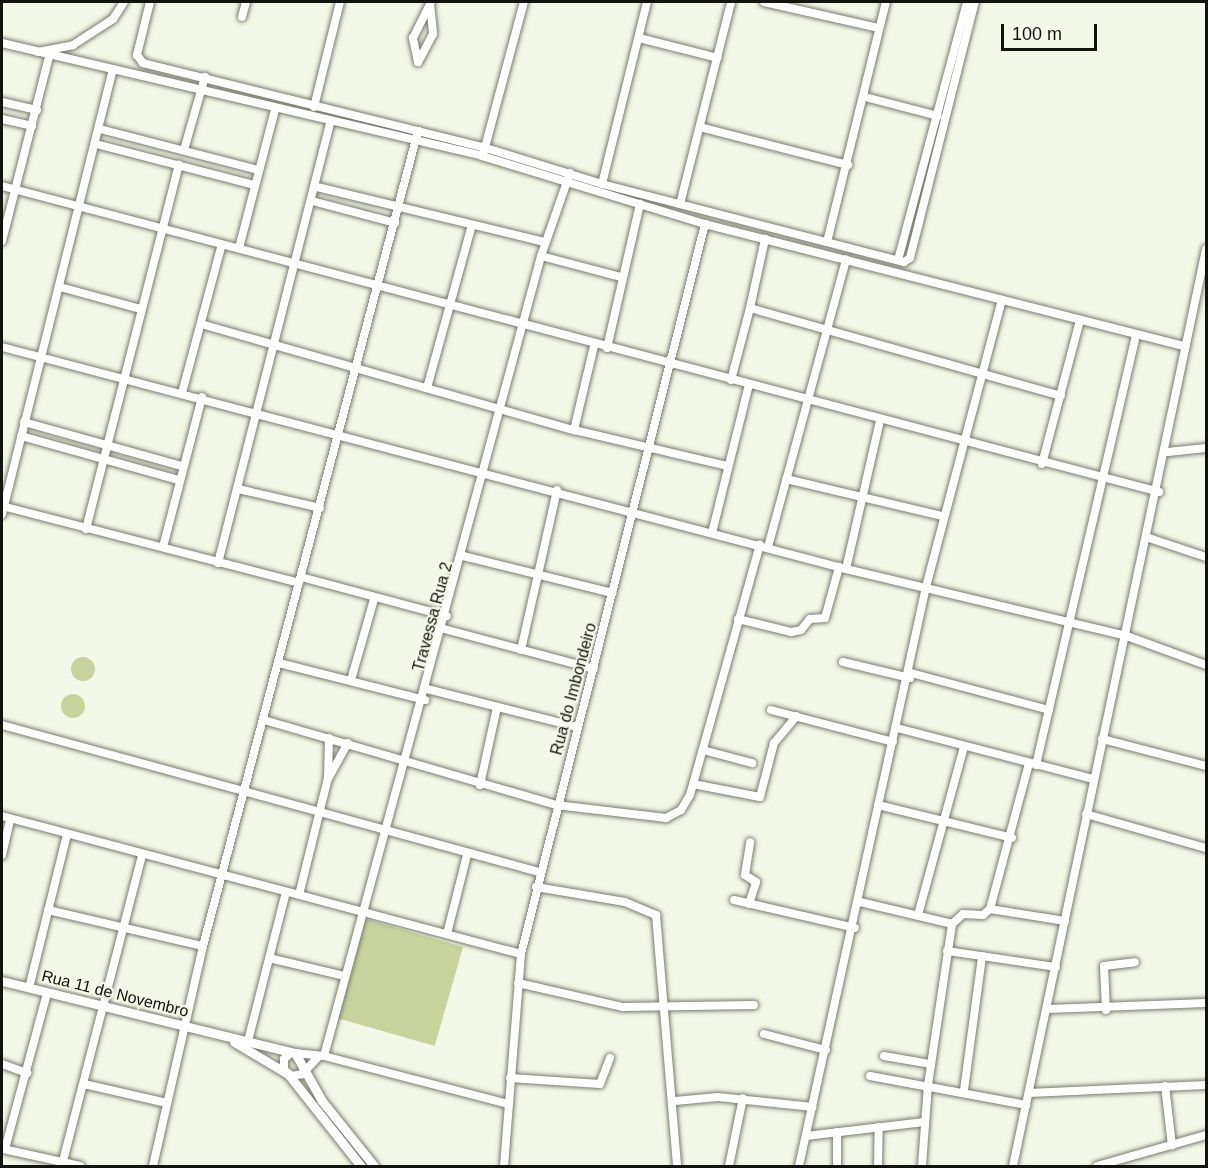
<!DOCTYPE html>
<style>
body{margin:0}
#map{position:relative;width:1208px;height:1168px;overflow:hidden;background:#f4f8e8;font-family:Arial,sans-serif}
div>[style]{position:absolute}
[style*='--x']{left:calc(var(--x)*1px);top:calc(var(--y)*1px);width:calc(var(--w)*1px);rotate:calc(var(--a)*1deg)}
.green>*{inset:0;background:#c8d49c;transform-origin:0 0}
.round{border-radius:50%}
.roads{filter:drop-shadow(0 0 2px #787c6e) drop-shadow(0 0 2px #787c6e)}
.minor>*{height:8px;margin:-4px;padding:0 4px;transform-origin:4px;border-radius:4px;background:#fff}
.major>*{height:9px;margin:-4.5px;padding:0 4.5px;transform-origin:4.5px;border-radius:4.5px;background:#fff}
span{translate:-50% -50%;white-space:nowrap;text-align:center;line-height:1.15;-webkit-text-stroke:4.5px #f4f8e8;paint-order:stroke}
.street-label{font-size:16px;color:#13140f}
.frame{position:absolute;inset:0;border:3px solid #13140f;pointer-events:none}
.scale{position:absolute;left:1001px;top:24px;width:96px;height:27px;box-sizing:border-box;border:3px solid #13140f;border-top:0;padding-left:8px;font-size:18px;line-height:21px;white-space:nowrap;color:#13140f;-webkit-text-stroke:4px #f4f8e8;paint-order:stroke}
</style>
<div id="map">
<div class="green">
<i class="round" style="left:71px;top:657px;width:24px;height:24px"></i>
<i class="round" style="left:61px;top:694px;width:24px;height:24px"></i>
<i style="left:365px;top:919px;width:102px;height:103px;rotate:16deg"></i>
</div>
<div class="roads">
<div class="minor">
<i style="--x:150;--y:2;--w:55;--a:103.8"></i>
<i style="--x:137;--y:55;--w:10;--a:53"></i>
<i style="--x:143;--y:63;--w:353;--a:13.9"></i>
<i style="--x:486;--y:148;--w:121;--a:17.2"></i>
<i style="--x:602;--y:184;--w:312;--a:14.5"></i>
<i style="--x:904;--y:262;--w:7;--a:-34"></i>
<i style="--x:910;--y:258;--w:264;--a:-75.8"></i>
<i style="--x:764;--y:2;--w:117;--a:12.8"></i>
<i style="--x:430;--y:4;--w:30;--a:84"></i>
<i style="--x:433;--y:34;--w:32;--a:118"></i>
<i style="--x:418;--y:62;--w:25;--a:-102"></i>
<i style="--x:413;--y:38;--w:40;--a:-63.4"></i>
<i style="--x:242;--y:17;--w:16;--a:-75"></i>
<i style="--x:639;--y:38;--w:81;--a:14.2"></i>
<i style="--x:2;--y:43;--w:493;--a:13.2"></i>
<i style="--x:482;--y:156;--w:233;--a:17"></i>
<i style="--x:705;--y:224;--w:496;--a:14.3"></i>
<i style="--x:38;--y:52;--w:36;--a:-11"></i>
<i style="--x:73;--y:45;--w:48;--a:-33"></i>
<i style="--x:113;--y:19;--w:20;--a:-57"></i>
<i style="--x:865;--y:97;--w:75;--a:14.6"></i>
<i style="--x:2;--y:102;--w:36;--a:13"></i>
<i style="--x:314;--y:107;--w:108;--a:-76.1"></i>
<i style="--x:2;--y:119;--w:31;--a:13"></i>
<i style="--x:700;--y:127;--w:153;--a:14.4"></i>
<i style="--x:100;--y:129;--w:164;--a:14.5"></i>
<i style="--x:96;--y:144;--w:164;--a:14.5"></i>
<i style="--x:184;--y:150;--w:76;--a:-74"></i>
<i style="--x:484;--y:151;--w:154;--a:-75"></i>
<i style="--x:602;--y:184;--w:187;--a:-76.1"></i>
<i style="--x:2;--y:186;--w:1197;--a:14.81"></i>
<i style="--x:317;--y:187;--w:235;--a:13.6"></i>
<i style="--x:312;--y:201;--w:86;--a:14.8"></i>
<i style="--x:680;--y:204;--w:208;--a:-75.8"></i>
<i style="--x:2;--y:241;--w:190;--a:-75.7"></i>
<i style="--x:827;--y:242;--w:247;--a:-76.2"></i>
<i style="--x:239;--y:248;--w:143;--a:-75.4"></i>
<i style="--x:541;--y:256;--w:83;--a:14.7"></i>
<i style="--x:898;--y:260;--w:267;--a:-75"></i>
<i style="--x:60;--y:287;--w:84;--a:15.2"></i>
<i style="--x:750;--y:308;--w:71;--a:-77.7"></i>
<i style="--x:201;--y:324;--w:388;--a:15.9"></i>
<i style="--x:594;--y:346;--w:86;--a:103.4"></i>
<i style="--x:574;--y:430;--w:157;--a:13.2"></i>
<i style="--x:2;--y:347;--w:873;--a:14.74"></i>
<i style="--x:846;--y:569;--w:286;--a:13.4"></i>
<i style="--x:1124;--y:635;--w:87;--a:20.1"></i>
<i style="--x:607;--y:348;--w:148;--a:-77.1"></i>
<i style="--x:731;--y:380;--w:74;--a:-75.2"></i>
<i style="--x:750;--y:308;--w:323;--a:15.8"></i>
<i style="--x:427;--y:388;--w:169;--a:-74.6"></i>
<i style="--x:182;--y:393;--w:154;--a:-75"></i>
<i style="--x:24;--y:422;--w:164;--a:15.6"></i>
<i style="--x:21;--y:436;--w:164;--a:15.6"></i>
<i style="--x:1168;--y:452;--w:38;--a:-6"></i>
<i style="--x:1042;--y:464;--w:149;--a:-75.2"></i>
<i style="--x:786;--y:479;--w:161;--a:13.3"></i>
<i style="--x:238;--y:489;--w:84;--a:13"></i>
<i style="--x:2;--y:506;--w:307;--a:14.5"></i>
<i style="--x:2;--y:514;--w:455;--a:-76"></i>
<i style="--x:86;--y:529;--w:376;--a:-75.7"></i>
<i style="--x:712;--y:533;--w:153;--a:-76"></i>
<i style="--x:1149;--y:538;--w:60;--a:18.4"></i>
<i style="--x:163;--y:547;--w:155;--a:-75.4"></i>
<i style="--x:768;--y:547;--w:298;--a:-74.8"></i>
<i style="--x:463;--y:556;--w:154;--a:13.9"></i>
<i style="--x:218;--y:563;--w:454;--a:-75.7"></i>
<i style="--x:846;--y:569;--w:152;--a:-77.1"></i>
<i style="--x:301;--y:577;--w:151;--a:15"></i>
<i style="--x:738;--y:619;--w:55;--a:13.8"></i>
<i style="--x:791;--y:632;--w:10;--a:-11"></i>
<i style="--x:801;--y:630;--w:14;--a:-51"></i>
<i style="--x:810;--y:619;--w:15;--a:-4"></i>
<i style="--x:825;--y:618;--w:53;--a:-74.6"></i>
<i style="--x:444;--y:629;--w:155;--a:14.9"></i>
<i style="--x:521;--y:650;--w:164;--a:-77.3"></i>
<i style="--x:843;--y:662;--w:69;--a:13.4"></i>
<i style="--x:279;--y:663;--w:151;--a:14.2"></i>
<i style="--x:911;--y:673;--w:143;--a:15"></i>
<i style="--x:351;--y:680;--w:84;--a:-74.1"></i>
<i style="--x:427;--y:689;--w:155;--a:14.2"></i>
<i style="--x:771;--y:710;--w:126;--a:14.7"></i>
<i style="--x:264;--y:720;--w:304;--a:16.2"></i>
<i style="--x:556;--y:805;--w:111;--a:6.7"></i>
<i style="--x:666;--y:818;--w:17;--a:-28"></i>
<i style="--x:681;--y:810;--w:17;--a:-59"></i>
<i style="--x:690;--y:795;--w:260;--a:-74.4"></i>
<i style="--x:2;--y:725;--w:557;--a:15.31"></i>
<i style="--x:897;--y:728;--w:203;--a:14.6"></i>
<i style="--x:1102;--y:739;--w:107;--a:14.6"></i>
<i style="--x:703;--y:750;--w:51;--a:14.9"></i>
<i style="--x:1036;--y:765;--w:441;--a:-76.9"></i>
<i style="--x:329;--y:777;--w:39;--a:-61"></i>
<i style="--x:693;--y:784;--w:68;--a:11"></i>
<i style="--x:760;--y:797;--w:56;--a:-75.5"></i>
<i style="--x:774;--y:743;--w:35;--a:-50"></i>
<i style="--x:480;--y:785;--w:80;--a:-77.7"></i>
<i style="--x:878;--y:805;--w:138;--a:13.8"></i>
<i style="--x:1086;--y:814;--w:125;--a:15.8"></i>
<i style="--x:2;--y:816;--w:537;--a:14.89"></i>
<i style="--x:2;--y:855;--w:37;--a:-77"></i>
<i style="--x:536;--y:887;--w:90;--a:9.6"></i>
<i style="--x:625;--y:902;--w:34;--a:23"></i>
<i style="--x:656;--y:915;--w:252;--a:85.2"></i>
<i style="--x:299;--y:895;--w:121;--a:-76.1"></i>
<i style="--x:328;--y:778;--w:40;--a:-88.6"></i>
<i style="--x:734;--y:900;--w:124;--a:13"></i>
<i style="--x:860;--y:902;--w:95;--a:13.4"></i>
<i style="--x:749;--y:904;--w:23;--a:-72"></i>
<i style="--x:756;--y:882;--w:13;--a:-148"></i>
<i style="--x:745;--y:875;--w:33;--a:-81"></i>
<i style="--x:990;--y:909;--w:76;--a:9.1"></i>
<i style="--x:48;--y:910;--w:159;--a:13.1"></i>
<i style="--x:918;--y:915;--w:174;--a:-74.7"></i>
<i style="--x:447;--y:934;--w:81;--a:-75.8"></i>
<i style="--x:947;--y:951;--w:110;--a:8.4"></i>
<i style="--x:269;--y:958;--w:77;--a:13.5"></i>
<i style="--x:518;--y:983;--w:108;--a:12.9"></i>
<i style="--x:623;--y:1007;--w:131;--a:-0.9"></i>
<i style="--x:29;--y:988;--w:158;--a:-76.1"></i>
<i style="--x:1048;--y:1009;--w:158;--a:-2.2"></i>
<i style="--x:1106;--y:1010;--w:44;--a:-92.6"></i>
<i style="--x:1104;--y:966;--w:31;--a:-7"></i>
<i style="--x:764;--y:1034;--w:64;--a:14.5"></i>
<i style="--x:248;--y:1041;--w:154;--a:-75.7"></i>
<i style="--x:319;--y:1056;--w:25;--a:133"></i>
<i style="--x:302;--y:1074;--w:10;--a:169"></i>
<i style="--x:292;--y:1076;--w:10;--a:-143"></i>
<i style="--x:284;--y:1070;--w:11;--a:-90"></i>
<i style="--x:284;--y:1059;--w:9;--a:-41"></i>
<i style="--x:291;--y:1053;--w:4;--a:0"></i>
<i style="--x:295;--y:1053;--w:29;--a:6"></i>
<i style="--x:324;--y:1056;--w:190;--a:14.6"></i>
<i style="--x:324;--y:1056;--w:829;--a:-74.82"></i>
<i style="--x:541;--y:256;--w:88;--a:-70.7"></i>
<i style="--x:884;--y:1056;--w:48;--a:9.7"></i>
<i style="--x:2;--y:1064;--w:27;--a:20"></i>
<i style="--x:870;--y:1076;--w:159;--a:10.5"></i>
<i style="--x:510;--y:1078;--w:90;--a:3.8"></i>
<i style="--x:600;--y:1084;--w:28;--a:-69"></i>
<i style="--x:84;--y:1084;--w:85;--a:12.9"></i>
<i style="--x:1165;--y:1086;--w:60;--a:83.3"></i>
<i style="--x:964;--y:1090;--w:135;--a:-82.3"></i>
<i style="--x:1029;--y:1093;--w:177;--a:-2.6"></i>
<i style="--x:675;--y:1101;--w:43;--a:-5.3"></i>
<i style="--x:718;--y:1097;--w:95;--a:6.1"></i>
<i style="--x:837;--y:1132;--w:34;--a:90"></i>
<i style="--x:806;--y:1136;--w:119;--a:-6.8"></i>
<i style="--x:3;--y:1149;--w:79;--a:12.4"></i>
<i style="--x:5;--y:1149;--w:162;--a:-74.9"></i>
<i style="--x:63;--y:1161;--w:316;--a:-75.5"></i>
<i style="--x:153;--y:1166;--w:226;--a:-77.2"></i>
<i style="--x:203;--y:946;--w:843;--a:-75.22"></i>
<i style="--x:504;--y:1166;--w:213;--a:-85.4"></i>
<i style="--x:521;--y:954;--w:753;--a:-75.85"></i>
<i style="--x:729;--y:1166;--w:69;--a:-78.4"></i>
<i style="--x:799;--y:1166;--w:593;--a:-77.63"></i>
<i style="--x:926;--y:587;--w:297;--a:-75.2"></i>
<i style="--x:878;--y:1166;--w:39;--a:-89"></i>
<i style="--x:922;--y:1166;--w:81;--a:-85.8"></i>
<i style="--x:928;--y:1085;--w:163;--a:-81.5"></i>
<i style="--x:952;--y:924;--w:15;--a:-42"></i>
<i style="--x:963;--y:914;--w:20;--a:3"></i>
<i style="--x:983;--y:915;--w:9;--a:-41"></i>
<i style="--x:990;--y:909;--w:151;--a:-75"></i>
<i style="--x:1013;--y:1166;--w:937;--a:-78.11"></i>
<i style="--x:1097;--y:1166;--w:113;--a:-15.9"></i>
</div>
<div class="major">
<i style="--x:2;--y:981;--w:302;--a:13.8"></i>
<i style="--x:295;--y:1053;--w:55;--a:60.6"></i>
<i style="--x:322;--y:1101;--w:83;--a:51.3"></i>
<i style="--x:234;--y:1042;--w:63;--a:30.7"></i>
<i style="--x:288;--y:1074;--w:117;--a:51.6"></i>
</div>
</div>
<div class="street-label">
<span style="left:433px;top:617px;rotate:-75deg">Travessa Rua 2</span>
<span style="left:574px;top:689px;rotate:-75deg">Rua do Imbondeiro</span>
<span style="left:115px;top:994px;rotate:14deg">Rua 11 de Novembro</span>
</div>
<div class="frame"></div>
<div class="scale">100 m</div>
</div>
